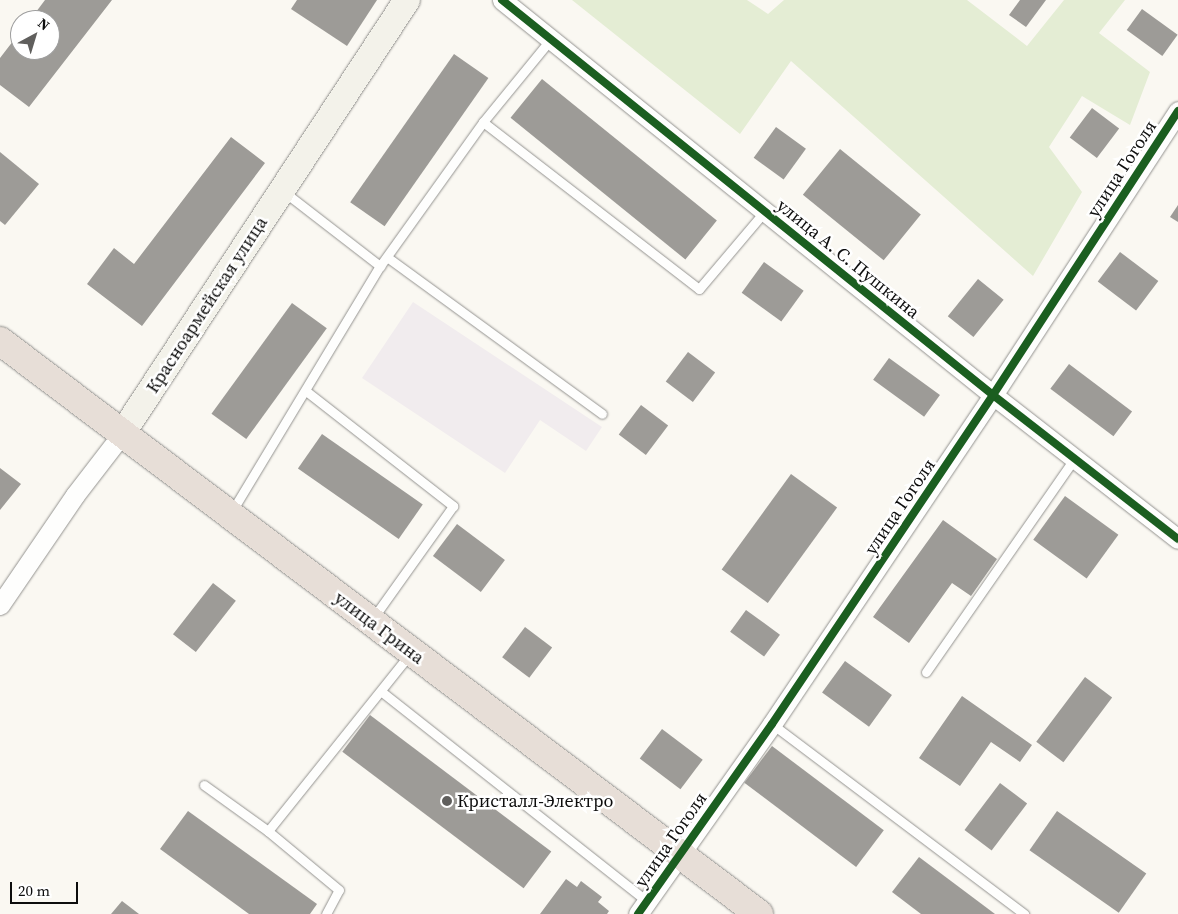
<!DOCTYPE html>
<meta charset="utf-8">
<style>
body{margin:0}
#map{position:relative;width:1178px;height:914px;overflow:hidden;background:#faf8f2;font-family:"Source Serif 4",serif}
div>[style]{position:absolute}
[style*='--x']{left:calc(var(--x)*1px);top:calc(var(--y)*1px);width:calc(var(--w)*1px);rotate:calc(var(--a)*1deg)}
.industrial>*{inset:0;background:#f1ecee}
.green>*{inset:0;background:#e4edd4}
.building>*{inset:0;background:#9d9b97;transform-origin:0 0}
.roads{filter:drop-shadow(0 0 1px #949390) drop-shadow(0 0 1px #949390)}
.lane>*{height:9px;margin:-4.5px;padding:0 4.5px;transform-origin:4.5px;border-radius:4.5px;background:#fefefd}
.street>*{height:19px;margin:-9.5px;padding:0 9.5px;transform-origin:9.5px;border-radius:9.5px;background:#fefefd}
.secondary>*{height:26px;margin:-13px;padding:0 13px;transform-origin:13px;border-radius:13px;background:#f3f2ea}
.highway>*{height:28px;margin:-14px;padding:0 14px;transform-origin:14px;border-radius:14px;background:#e7ded7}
.cycleway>*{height:8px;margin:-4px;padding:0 4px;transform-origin:4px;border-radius:4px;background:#1b5e20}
.dots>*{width:14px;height:14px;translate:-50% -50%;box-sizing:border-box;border:2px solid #fff;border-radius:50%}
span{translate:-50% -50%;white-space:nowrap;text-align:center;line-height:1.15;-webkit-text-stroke:5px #fff;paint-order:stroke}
.street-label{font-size:18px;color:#0d0d0d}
.poi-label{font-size:18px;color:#0d0d0d}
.left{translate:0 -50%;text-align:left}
.north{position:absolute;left:10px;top:10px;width:50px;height:50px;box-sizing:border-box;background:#fff;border:1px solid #9e9e9e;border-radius:50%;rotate:39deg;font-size:14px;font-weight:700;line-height:20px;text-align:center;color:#0d0d0d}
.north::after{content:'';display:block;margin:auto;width:18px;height:22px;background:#605f5d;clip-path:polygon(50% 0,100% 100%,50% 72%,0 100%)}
.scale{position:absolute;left:10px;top:882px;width:68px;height:22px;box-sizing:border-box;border:2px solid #0d0d0d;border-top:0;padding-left:6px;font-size:15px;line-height:18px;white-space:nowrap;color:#0d0d0d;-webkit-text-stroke:4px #fff;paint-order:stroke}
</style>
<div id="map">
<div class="industrial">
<i style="clip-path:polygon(413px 302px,602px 427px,586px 451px,540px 420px,505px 473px,362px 378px)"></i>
</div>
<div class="green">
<i style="clip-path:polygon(572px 0,747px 0,768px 14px,784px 0,967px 0,1027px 46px,1064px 0,1125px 0,1099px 33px,1150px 72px,1130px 125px,1082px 96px,1049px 147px,1082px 192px,1033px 276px,791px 61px,740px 134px)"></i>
</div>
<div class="building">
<i style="clip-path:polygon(45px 0,112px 0,29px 107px,0 85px,0 58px,20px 32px,20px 50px,50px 50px,50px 20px,30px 20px)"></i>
<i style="clip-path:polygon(297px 0,377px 0,347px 46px,291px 9px)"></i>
<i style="clip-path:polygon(1020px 0,1046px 0,1026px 27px,1009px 15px)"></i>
<i style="left:1142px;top:9px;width:44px;height:26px;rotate:36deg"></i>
<i style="left:454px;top:54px;width:42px;height:181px;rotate:35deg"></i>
<i style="left:542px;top:79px;width:225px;height:50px;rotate:39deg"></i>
<i style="left:1092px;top:108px;width:34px;height:37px;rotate:37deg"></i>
<i style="left:776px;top:127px;width:37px;height:38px;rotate:36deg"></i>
<i style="clip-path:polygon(231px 137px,265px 163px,142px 326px,87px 284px,114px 248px,134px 264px)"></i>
<i style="left:840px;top:149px;width:104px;height:59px;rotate:39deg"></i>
<i style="clip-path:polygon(0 152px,39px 184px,5px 225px,0 221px)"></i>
<i style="clip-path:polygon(1178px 205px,1178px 222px,1170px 217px)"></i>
<i style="left:1120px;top:252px;width:48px;height:37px;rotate:37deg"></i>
<i style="left:764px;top:262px;width:49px;height:38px;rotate:36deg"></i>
<i style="left:978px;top:279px;width:33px;height:48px;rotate:39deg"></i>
<i style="left:292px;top:303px;width:43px;height:137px;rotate:36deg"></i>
<i style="left:688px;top:352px;width:34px;height:37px;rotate:37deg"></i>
<i style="left:889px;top:358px;width:63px;height:27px;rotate:36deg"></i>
<i style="left:1069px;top:364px;width:79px;height:31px;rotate:37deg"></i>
<i style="left:641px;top:405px;width:34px;height:37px;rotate:37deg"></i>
<i style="left:322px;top:434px;width:123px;height:42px;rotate:35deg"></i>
<i style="clip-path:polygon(0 468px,21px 484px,0 510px)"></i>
<i style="left:791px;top:474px;width:57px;height:118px;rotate:36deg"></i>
<i style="left:1065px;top:496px;width:66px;height:54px;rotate:36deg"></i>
<i style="clip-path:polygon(943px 520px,997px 559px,971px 596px,952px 583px,909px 643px,873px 617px)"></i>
<i style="left:457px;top:524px;width:60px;height:40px;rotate:37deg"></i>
<i style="left:213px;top:583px;width:29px;height:65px;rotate:38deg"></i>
<i style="left:746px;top:610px;width:42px;height:27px;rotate:36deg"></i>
<i style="left:525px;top:627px;width:34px;height:38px;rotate:37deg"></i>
<i style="left:845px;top:661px;width:58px;height:39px;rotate:36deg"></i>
<i style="left:1085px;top:677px;width:34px;height:81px;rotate:37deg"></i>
<i style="clip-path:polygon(962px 696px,1032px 745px,1020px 762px,991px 742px,960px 786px,919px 758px)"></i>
<i style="left:370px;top:715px;width:227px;height:46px;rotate:37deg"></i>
<i style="left:662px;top:729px;width:51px;height:37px;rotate:37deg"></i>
<i style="left:772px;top:746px;width:140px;height:46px;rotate:37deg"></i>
<i style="left:1000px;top:783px;width:34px;height:59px;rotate:37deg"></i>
<i style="clip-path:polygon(188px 811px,317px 904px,310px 914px,249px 914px,160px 849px)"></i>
<i style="left:1057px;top:811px;width:109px;height:48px;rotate:35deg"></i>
<i style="clip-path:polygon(919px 857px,995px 914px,921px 914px,892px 892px)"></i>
<i style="clip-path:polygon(566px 879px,577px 887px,581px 881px,602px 897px,598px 902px,609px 911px,607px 914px,540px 914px)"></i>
<i style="clip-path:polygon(122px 901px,139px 914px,111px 914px)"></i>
</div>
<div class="roads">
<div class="lane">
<i style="--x:483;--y:122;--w:273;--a:37.7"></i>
<i style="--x:699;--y:289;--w:102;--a:-49.8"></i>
<i style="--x:283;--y:191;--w:123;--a:37.7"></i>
<i style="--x:387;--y:257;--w:266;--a:36.1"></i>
<i style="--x:306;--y:391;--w:187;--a:38"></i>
<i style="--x:453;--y:506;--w:138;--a:125.5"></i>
<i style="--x:232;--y:511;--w:286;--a:-58.9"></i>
<i style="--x:380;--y:266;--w:177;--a:-54.4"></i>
<i style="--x:483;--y:122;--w:106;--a:-50.7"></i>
<i style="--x:926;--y:672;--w:259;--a:-55.2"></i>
<i style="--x:382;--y:692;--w:337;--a:38.3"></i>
<i style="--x:772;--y:724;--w:316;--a:37"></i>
<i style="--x:204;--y:785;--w:79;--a:35.7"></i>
<i style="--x:326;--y:914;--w:27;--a:-62"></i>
<i style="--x:339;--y:890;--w:92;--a:-140.3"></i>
<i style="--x:268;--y:831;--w:227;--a:-51.3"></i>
</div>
<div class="street">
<i style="--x:502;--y:0;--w:630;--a:38.82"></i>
<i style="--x:993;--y:395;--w:234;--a:37.9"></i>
<i style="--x:0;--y:605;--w:133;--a:-55.7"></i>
<i style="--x:75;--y:495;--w:77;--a:-52.4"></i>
<i style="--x:638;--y:914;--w:232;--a:-54.8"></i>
<i style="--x:772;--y:724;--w:396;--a:-56.1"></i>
<i style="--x:993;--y:395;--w:339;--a:-56.9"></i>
</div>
<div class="secondary">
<i style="--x:122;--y:434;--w:519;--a:-56.71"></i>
</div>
<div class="highway">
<i style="--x:0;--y:341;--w:951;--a:37.05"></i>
</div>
</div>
<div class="cycleway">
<i style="--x:502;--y:0;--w:630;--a:38.82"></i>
<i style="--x:993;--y:395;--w:234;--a:37.9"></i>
<i style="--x:638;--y:914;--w:232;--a:-54.8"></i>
<i style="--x:772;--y:724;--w:396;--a:-56.1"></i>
<i style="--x:993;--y:395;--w:339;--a:-56.9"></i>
</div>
<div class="dots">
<i style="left:447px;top:801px;background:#605f5d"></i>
</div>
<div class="street-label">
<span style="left:1122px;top:169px;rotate:-57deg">улица Гоголя</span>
<span style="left:848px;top:259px;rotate:39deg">улица А. С. Пушкина</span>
<span style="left:207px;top:305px;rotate:-57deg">Красноармейская улица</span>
<span style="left:900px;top:507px;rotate:-56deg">улица Гоголя</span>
<span style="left:379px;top:628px;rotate:37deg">улица Грина</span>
<span style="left:671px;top:840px;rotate:-55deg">улица Гоголя</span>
</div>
<div class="poi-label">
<span class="left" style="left:457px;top:801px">Кристалл-Электро</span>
</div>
<div class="north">N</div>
<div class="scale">20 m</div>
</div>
